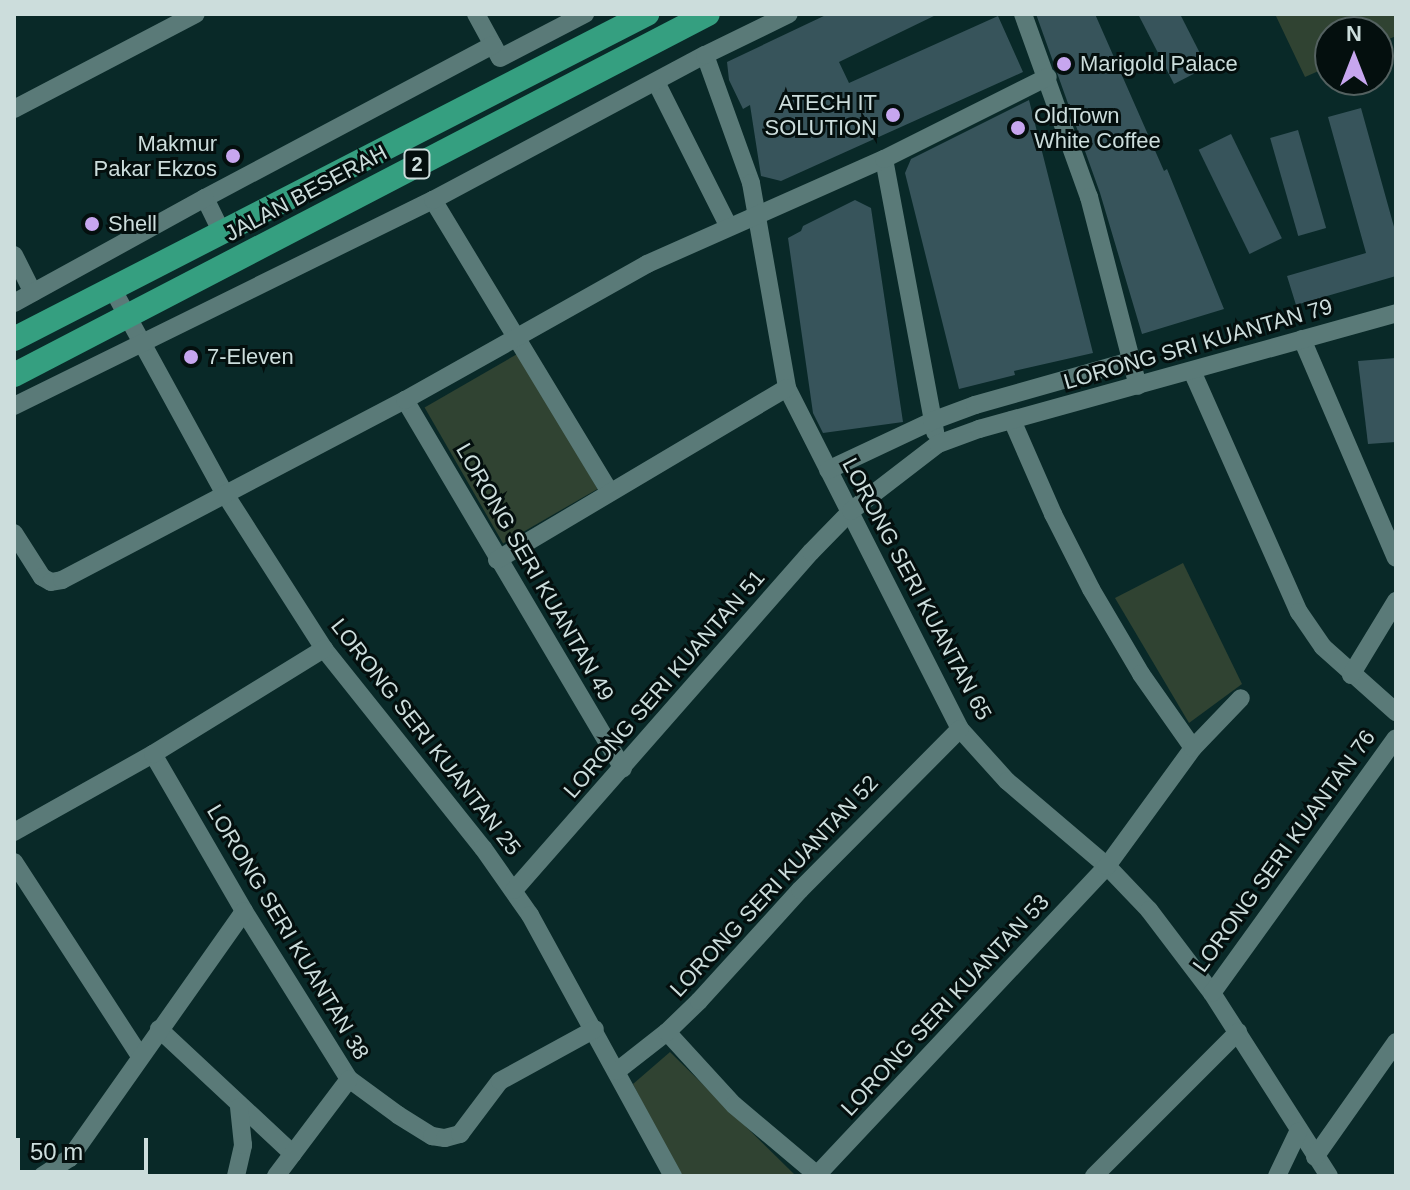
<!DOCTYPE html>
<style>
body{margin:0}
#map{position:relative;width:1410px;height:1190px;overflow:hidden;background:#092928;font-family:Arial,sans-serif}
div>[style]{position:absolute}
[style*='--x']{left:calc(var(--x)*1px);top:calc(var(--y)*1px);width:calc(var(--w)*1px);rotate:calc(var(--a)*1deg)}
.green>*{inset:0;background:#304332;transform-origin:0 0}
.building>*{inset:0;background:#37545b;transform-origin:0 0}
.minor>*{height:18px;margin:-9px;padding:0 9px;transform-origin:9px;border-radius:9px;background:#5a7a78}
.highway>*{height:24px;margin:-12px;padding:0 12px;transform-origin:12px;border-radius:12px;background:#359f80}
.dots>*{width:22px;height:22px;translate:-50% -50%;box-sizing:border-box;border:4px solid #040f0e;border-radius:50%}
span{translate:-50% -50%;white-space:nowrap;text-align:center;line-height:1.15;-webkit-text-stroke:6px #040f0e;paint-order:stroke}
.shield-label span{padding:2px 6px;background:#040f0e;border:2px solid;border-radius:6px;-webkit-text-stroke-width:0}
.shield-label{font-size:20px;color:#ccdddc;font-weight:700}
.poi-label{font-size:22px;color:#ccdddc}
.left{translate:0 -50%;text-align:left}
.right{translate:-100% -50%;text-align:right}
.street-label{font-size:22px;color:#ccdddc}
.frame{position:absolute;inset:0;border:16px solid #ccdddc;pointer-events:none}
.north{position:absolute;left:1314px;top:16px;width:80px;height:80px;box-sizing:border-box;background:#040f0e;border:2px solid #546160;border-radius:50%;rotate:0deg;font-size:22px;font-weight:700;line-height:32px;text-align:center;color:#ccdddc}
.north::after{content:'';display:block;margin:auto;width:28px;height:36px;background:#c7a6ef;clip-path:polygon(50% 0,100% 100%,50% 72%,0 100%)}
.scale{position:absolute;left:16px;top:1138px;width:132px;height:36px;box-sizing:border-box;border:4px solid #ccdddc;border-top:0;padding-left:10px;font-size:24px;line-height:28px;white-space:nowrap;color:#ccdddc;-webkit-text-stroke:6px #040f0e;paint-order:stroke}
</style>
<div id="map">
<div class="green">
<i style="clip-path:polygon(1275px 14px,1396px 14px,1396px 36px,1378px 44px,1378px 32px,1330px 32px,1330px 66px,1305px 77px)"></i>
<i style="left:519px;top:353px;width:157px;height:109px;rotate:60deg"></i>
<i style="clip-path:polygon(1183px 563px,1242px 684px,1189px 723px,1115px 598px)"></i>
<i style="clip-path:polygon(670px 1052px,795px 1175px,794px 1176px,679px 1176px,633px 1084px)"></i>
</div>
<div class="building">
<i style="clip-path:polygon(828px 14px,938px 14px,839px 62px,849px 83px,998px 16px,1023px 72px,781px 181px,761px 176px,750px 105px,743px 109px,729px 80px,727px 62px)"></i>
<i style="clip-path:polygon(1036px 14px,1095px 14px,1164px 171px,1167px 169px,1224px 309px,1142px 334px,1100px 193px)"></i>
<i style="clip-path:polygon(1138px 14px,1180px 14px,1207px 67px,1174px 84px)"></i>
<i style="clip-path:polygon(1029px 100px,1093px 353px,1014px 371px,1015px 375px,959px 389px,905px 173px,911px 159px)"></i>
<i style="clip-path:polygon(1361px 108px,1396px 234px,1396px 276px,1296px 305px,1287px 276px,1366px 253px,1328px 117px)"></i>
<i style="left:1298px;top:130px;width:102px;height:29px;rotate:74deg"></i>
<i style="left:1231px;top:134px;width:116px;height:36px;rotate:64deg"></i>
<i style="clip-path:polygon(855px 200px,871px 208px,903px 422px,823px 433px,813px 413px,788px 238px,801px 231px,803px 226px)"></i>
<i style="clip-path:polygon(1396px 358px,1396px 442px,1368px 444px,1358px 361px)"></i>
</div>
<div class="minor">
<i style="--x:476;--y:14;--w:48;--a:61.3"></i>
<i style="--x:1023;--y:14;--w:195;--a:70.2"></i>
<i style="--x:1089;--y:197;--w:195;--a:75.5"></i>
<i style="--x:705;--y:55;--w:136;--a:70.2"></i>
<i style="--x:751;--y:183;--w:208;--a:80"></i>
<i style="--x:787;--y:388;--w:382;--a:63.1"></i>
<i style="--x:960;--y:729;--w:70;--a:47.9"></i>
<i style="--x:1007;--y:781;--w:131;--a:40.4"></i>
<i style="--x:1107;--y:866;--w:61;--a:46.3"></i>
<i style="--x:1149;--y:910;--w:104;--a:52.8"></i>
<i style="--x:1212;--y:993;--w:217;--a:57.4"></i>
<i style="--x:500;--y:58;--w:96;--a:-27.4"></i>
<i style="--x:656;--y:82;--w:162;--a:63.3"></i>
<i style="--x:14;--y:109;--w:205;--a:-27.6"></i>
<i style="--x:884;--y:159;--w:278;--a:79.4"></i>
<i style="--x:433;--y:200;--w:340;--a:58.8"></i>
<i style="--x:222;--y:233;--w:39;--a:-116"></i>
<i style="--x:205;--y:198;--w:326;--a:-28"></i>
<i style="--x:14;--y:255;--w:42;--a:63.4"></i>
<i style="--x:112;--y:288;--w:235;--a:61.3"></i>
<i style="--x:225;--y:494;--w:184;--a:57.4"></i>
<i style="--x:324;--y:649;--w:255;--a:51.4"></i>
<i style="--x:483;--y:848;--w:82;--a:55"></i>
<i style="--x:530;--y:915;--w:298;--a:61.3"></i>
<i style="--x:14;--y:303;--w:218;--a:-28.8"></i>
<i style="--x:1302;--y:339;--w:238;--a:66.8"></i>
<i style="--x:1192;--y:371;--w:264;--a:66.1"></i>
<i style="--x:1299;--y:612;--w:42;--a:55.6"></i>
<i style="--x:1323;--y:647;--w:98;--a:41.7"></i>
<i style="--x:405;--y:400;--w:428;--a:59.4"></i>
<i style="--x:14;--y:406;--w:467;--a:-26.2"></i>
<i style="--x:433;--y:200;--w:308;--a:-28.1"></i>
<i style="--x:705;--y:55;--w:93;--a:-26"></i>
<i style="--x:1012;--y:420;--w:103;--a:66.4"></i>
<i style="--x:1053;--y:514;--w:84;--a:63.1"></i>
<i style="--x:1091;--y:589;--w:99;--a:59.5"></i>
<i style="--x:1141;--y:674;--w:90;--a:54.9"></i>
<i style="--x:828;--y:470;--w:115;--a:-25.2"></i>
<i style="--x:932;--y:421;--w:46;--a:-20.4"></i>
<i style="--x:975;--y:405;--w:161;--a:-15.8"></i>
<i style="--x:14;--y:533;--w:52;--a:57.5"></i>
<i style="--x:42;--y:577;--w:10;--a:29"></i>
<i style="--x:51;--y:582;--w:11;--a:-10"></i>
<i style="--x:62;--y:580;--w:387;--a:-27.7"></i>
<i style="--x:405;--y:400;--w:278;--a:-29.3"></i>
<i style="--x:647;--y:264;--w:259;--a:-23.9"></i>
<i style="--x:884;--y:159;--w:183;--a:-26.6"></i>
<i style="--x:497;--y:560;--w:337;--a:-30.7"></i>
<i style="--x:1351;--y:675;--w:87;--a:-58.7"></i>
<i style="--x:153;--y:754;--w:181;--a:59.9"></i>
<i style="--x:244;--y:911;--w:198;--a:58"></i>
<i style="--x:349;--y:1079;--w:61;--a:36.3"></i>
<i style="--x:398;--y:1115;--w:40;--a:32"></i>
<i style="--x:432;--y:1136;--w:13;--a:9"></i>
<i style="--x:445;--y:1138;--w:16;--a:-15"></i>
<i style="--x:460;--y:1134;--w:66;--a:-53"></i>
<i style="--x:500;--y:1081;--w:108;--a:-28.7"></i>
<i style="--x:14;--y:832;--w:159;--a:-29.3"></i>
<i style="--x:153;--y:754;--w:201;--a:-31.6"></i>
<i style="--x:14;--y:862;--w:231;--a:57"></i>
<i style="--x:514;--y:890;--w:450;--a:-48.7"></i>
<i style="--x:811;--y:552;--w:57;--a:-45.7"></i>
<i style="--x:851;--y:511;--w:110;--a:-37.6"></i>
<i style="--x:938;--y:444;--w:44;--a:-20.1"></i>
<i style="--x:979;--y:429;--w:433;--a:-15.5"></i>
<i style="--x:1212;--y:993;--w:314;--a:-54.2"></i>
<i style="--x:159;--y:1029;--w:183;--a:43"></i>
<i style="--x:667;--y:1032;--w:99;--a:47.5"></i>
<i style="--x:734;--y:1105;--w:109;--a:40.1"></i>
<i style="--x:617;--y:1071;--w:63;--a:-38"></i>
<i style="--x:667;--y:1032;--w:45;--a:-44.1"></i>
<i style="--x:699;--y:1001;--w:150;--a:-47.7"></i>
<i style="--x:800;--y:890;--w:227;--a:-45.2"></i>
<i style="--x:1315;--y:1157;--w:141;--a:-54.8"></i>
<i style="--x:42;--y:1176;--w:33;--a:-33"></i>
<i style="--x:70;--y:1158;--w:302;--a:-54.8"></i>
<i style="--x:236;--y:1176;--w:32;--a:-77"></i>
<i style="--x:243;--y:1145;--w:38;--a:-96"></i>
<i style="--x:276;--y:1176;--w:121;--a:-53"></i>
<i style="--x:816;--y:1176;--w:425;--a:-46.8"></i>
<i style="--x:1107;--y:866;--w:146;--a:-53.9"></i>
<i style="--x:1193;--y:748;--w:69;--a:-46.2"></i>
<i style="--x:1094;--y:1176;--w:204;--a:-45"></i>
<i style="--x:1277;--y:1176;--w:49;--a:-64.5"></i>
</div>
<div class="highway">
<i style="--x:14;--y:339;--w:712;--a:-27.18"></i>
<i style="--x:14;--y:375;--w:782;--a:-27.48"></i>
</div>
<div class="dots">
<i style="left:1064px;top:64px;background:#c7a6ef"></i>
<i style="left:893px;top:115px;background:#c7a6ef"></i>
<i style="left:1018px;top:128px;background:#c7a6ef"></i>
<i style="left:233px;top:156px;background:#c7a6ef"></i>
<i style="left:92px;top:224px;background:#c7a6ef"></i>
<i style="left:191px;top:357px;background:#c7a6ef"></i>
</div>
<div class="shield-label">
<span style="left:417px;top:164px">2</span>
</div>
<div class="poi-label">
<span class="left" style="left:1080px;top:64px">Marigold Palace</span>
<span class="right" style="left:877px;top:115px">ATECH IT<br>SOLUTION</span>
<span class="left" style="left:1034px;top:128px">OldTown<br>White Coffee</span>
<span class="right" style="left:217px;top:156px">Makmur<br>Pakar Ekzos</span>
<span class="left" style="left:108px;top:224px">Shell</span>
<span class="left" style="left:207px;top:357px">7-Eleven</span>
</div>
<div class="street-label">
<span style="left:306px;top:193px;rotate:-28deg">JALAN BESERAH</span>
<span style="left:1198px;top:344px;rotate:-16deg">LORONG SRI KUANTAN 79</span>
<span style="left:535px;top:572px;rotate:60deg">LORONG SERI KUANTAN 49</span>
<span style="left:917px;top:589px;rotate:62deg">LORONG SERI KUANTAN 65</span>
<span style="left:664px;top:684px;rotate:-49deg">LORONG SERI KUANTAN 51</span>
<span style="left:426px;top:737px;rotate:52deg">LORONG SERI KUANTAN 25</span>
<span style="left:1284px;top:851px;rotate:-54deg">LORONG SERI KUANTAN 76</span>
<span style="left:774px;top:886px;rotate:-47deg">LORONG SERI KUANTAN 52</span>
<span style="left:288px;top:932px;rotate:59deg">LORONG SERI KUANTAN 38</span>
<span style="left:945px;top:1005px;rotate:-47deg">LORONG SERI KUANTAN 53</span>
</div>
<div class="frame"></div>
<div class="north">N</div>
<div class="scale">50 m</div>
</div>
